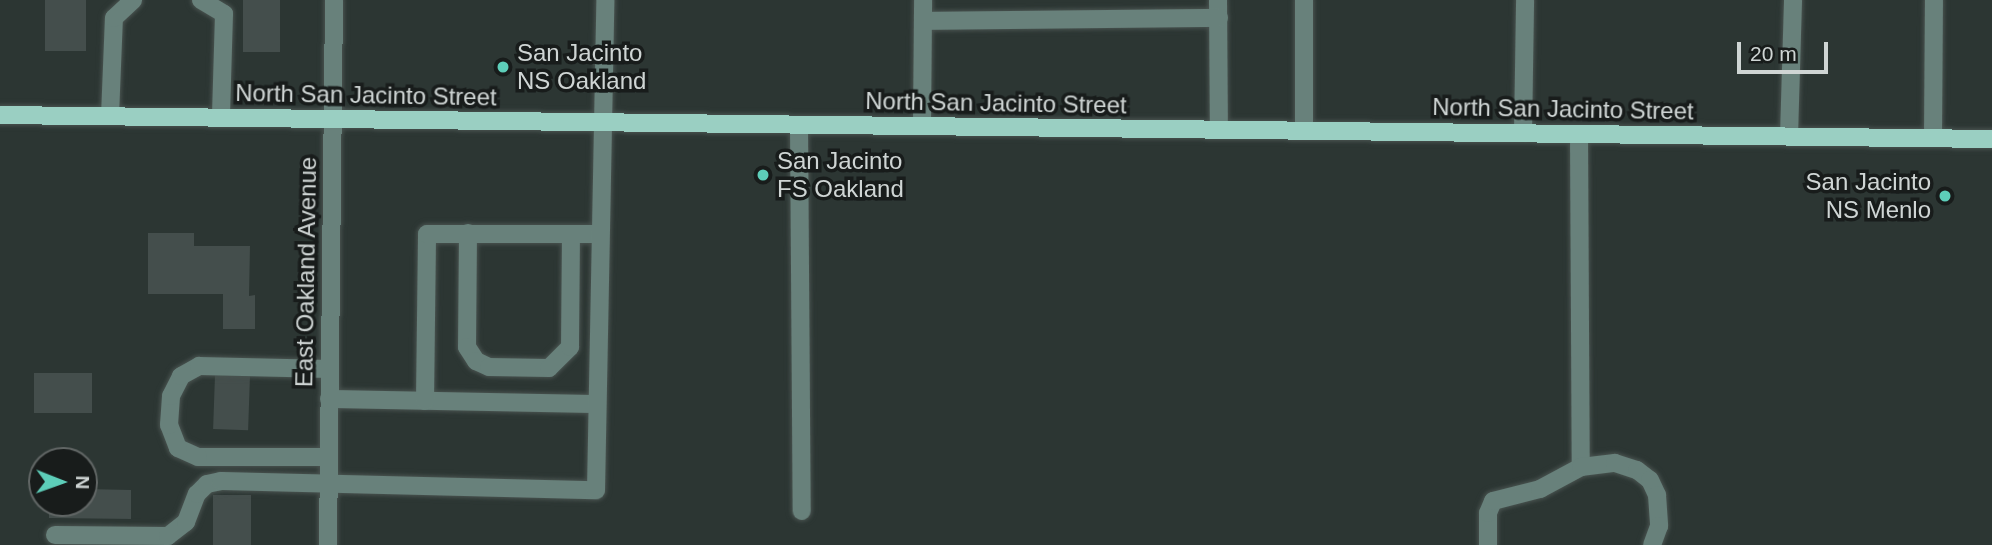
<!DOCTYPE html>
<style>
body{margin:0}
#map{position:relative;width:1992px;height:545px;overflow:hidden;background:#2c3633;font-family:Arial,sans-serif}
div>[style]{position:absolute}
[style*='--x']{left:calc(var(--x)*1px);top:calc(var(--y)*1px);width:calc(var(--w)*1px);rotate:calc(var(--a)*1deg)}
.building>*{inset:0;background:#444e4c;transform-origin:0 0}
.roads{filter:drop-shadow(0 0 2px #495350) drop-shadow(0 0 2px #495350)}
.minor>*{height:18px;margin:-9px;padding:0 9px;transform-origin:9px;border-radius:9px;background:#68817b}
.major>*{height:18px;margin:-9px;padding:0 9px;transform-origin:9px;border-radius:9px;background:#9acfc2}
.dots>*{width:19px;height:19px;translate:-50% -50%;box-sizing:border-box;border:4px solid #181c1b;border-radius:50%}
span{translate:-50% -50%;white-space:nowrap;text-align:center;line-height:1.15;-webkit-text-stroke:7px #181c1b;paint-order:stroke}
.poi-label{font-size:24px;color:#cfd5d4}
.left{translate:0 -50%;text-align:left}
.right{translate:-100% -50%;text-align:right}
.street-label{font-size:24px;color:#cfd5d4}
.north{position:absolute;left:28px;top:447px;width:70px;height:70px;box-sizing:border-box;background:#181c1b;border:2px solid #616665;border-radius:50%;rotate:91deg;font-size:19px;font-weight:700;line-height:28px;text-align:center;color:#cfd5d4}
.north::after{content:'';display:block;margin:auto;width:24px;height:32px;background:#5dceb9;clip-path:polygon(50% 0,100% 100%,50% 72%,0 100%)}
.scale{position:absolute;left:1737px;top:42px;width:91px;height:32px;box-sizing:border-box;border:4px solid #cfd5d4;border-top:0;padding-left:9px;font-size:21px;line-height:24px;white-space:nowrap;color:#cfd5d4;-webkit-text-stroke:5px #181c1b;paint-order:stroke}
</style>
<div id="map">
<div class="building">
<i style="left:45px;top:0;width:41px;height:51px"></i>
<i style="left:243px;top:0;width:37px;height:52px"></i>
<i style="clip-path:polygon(148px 233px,194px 233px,194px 246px,250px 246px,249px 296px,255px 295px,255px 329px,223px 329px,223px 294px,148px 294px)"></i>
<i style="left:34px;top:373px;width:58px;height:40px"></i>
<i style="left:215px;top:375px;width:35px;height:54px;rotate:2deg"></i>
<i style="clip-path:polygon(84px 489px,131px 490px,131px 519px,49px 518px,49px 503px,84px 503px)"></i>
<i style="left:213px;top:495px;width:38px;height:50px"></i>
</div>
<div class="roads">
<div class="minor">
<i style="--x:201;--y:0;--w:27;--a:31"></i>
<i style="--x:224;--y:14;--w:104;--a:91.7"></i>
<i style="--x:1218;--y:0;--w:130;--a:89.6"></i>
<i style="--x:1304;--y:0;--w:131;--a:90"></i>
<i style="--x:923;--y:21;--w:296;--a:-0.6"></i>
<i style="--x:110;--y:116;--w:98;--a:-87.7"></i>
<i style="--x:114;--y:18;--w:26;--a:-43"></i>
<i style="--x:799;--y:125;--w:386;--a:89.6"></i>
<i style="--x:922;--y:126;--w:126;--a:-89.5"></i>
<i style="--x:1523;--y:133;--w:133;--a:-89.1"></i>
<i style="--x:1579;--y:134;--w:333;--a:89.7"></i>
<i style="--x:1789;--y:136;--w:136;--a:-88.3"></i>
<i style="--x:1933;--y:138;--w:138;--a:-89.6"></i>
<i style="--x:468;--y:233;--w:114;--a:90.5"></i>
<i style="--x:467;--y:347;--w:17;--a:57"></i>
<i style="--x:476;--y:361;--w:14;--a:25"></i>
<i style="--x:489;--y:367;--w:60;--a:1"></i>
<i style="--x:549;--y:368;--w:30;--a:-45"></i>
<i style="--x:570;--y:347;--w:113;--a:-89.5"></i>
<i style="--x:329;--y:399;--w:268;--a:1.1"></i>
<i style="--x:425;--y:401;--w:167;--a:-89.3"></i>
<i style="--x:427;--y:234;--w:173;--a:0"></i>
<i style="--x:329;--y:457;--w:131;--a:180"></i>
<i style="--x:198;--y:457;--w:22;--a:-156"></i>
<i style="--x:178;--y:448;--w:25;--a:-111"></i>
<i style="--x:169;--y:425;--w:29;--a:-86"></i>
<i style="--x:171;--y:396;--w:22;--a:-63"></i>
<i style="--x:181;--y:376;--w:21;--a:-29"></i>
<i style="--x:199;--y:366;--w:131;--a:1.3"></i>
<i style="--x:55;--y:535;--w:113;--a:0.5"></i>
<i style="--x:168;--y:536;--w:23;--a:-38"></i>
<i style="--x:186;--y:522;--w:30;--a:-69"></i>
<i style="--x:197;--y:494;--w:14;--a:-45"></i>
<i style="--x:207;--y:484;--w:14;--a:-12"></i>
<i style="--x:221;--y:481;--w:375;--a:1.4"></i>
<i style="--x:596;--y:490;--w:490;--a:-88.9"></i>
<i style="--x:328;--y:545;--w:545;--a:-89.37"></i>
<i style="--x:1488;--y:545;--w:32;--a:-90"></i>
<i style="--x:1488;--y:513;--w:13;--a:-67"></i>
<i style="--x:1493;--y:501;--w:49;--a:-14.3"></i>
<i style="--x:1540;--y:489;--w:47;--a:-28.2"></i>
<i style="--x:1581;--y:467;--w:34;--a:-7"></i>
<i style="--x:1615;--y:463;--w:23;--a:18"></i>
<i style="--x:1637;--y:470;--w:16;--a:38"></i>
<i style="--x:1650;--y:480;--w:17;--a:65"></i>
<i style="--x:1657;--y:495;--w:31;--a:86"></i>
<i style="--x:1659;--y:526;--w:20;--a:110"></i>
</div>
<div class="major">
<i style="--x:0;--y:115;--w:1992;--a:0.69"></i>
</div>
</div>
<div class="dots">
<i style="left:503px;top:67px;background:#5dceb9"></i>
<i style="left:763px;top:175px;background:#5dceb9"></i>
<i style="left:1945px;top:196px;background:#5dceb9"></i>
</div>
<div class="poi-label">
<span class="left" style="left:517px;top:67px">San Jacinto<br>NS Oakland</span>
<span class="left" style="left:777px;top:175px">San Jacinto<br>FS Oakland</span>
<span class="right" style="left:1931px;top:196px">San Jacinto<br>NS Menlo</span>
</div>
<div class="street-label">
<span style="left:366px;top:95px;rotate:1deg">North San Jacinto Street</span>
<span style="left:996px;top:103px;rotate:1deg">North San Jacinto Street</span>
<span style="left:1563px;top:109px;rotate:1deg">North San Jacinto Street</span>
<span style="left:306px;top:272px;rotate:-89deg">East Oakland Avenue</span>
</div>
<div class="north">N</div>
<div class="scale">20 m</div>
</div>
